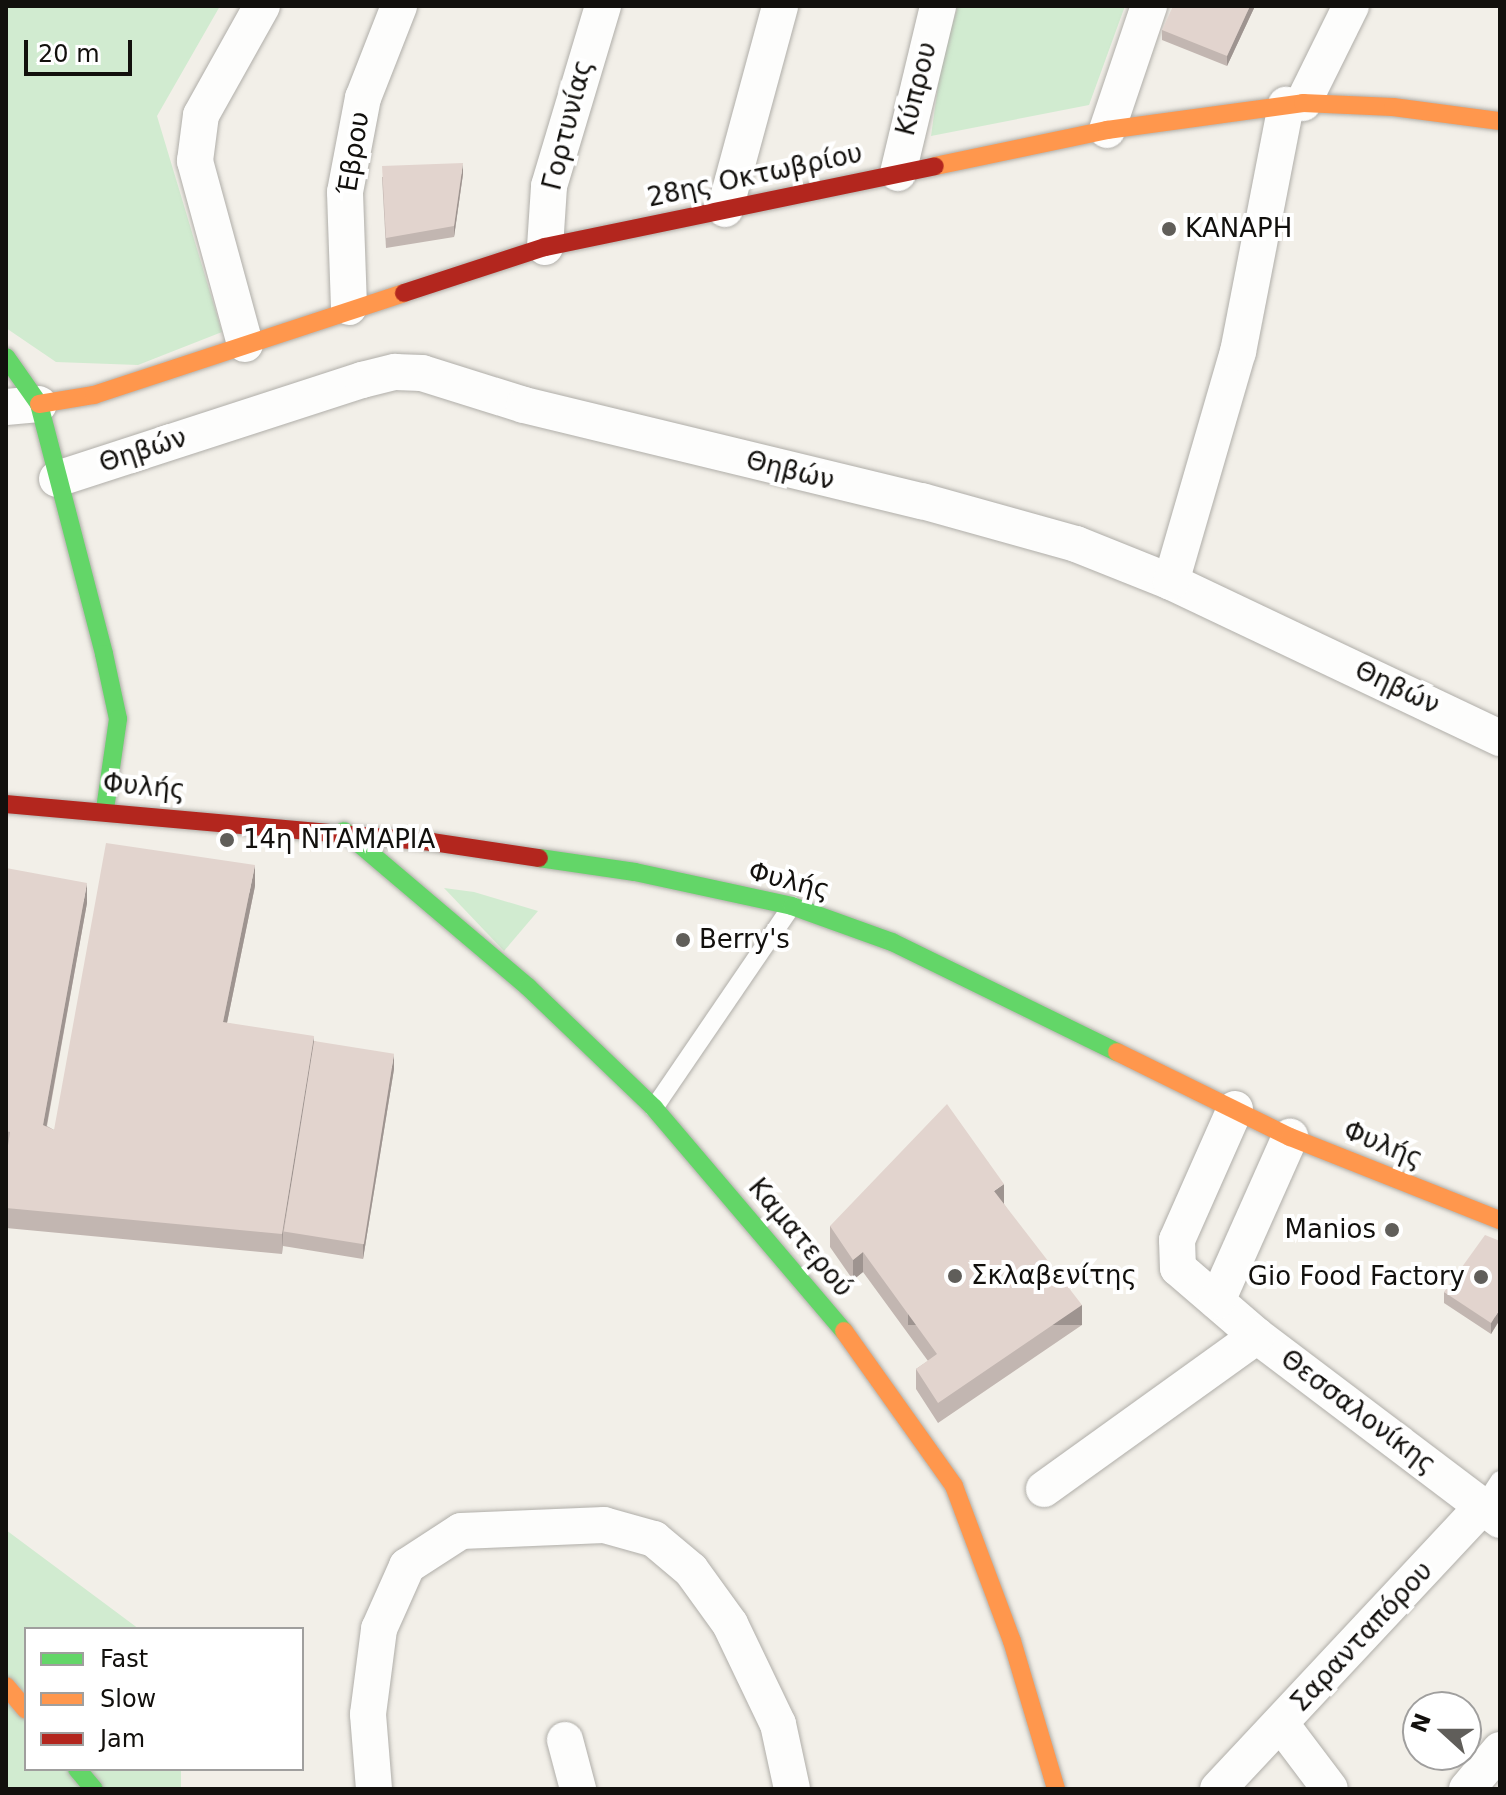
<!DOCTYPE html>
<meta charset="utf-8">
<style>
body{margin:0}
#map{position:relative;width:1506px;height:1795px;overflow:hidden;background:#f2efe8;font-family:"DejaVu Sans",sans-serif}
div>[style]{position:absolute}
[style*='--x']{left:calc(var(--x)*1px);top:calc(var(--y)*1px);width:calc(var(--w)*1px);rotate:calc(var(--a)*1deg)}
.green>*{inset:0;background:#d1ebd0}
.roads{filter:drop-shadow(0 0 2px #b0aea9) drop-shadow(0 0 2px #b0aea9)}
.lane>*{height:18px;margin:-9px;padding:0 9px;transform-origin:9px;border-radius:9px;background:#fdfdfc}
.street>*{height:36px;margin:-18px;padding:0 18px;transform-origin:18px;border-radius:18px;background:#fdfdfc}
.fast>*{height:18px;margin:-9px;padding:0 9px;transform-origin:9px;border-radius:9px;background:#63d668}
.slow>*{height:18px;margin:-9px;padding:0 9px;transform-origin:9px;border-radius:9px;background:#ff974d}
.jam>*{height:18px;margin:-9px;padding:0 9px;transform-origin:9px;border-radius:9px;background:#b3261e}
.wall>*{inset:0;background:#c2b6b1}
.shaded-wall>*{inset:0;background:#9e9490;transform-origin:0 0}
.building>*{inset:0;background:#e2d4ce;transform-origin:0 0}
.dots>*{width:22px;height:22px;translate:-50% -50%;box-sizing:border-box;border:4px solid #fff;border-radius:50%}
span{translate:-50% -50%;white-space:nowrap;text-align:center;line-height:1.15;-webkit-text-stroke:8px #fff;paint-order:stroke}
.street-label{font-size:26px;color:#12100d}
.poi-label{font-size:26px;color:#12100d}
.left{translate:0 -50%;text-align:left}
.right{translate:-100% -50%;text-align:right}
.frame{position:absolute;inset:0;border:8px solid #12100d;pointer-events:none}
.legend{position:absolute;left:24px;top:1627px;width:280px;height:144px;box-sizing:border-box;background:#fff;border:2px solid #a09f9e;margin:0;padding:10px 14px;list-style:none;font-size:24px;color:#12100d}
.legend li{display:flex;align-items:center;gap:16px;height:40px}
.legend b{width:40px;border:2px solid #a09f9e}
.north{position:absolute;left:1402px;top:1691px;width:80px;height:80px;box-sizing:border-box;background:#fff;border:2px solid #a09f9e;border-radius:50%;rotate:291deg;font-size:22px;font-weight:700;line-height:32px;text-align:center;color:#12100d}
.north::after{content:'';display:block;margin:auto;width:28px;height:36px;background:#605e5a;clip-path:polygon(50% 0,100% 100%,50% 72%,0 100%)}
.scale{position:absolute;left:24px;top:40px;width:108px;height:36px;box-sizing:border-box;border:4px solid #12100d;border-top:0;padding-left:10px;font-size:24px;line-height:28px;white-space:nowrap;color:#12100d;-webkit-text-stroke:6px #fff;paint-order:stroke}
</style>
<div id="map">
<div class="green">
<i style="clip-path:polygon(6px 6px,220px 6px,157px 116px,222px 332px,138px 365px,56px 362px,6px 328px)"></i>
<i style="clip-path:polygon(958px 6px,1125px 6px,1089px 105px,931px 136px,942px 58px)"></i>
<i style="clip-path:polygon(444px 888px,474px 892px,538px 911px,504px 951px)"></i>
<i style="clip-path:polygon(6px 1530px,139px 1629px,26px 1629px,26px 1769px,181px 1769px,181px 1789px,6px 1789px)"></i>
</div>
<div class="roads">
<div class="lane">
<i style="--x:654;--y:1108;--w:245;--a:-55.7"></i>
<i style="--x:1483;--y:1506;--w:31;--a:-57"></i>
</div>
<div class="street">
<i style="--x:1303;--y:103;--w:108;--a:-63.7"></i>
<i style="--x:1107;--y:130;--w:131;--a:-71.3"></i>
<i style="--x:898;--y:173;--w:172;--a:-76.5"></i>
<i style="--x:725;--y:209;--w:210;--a:-74.8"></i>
<i style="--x:545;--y:247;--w:61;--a:-86.2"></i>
<i style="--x:549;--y:186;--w:188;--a:-73.3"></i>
<i style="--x:349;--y:307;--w:115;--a:-92"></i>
<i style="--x:345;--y:192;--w:96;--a:-79.2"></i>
<i style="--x:363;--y:98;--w:99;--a:-68.6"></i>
<i style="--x:245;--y:344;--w:190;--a:-105.3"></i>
<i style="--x:195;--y:161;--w:46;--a:-82.6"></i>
<i style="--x:201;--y:115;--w:125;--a:-60.8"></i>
<i style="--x:6;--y:407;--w:33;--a:-5"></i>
<i style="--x:57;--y:479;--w:321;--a:-18"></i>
<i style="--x:362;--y:380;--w:34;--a:-14"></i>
<i style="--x:395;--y:372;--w:27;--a:2"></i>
<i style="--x:422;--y:373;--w:107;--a:17.4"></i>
<i style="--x:524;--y:405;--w:409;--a:13.6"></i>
<i style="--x:922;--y:501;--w:160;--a:15.6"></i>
<i style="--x:1076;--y:544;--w:102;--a:21.8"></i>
<i style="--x:1171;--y:582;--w:364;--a:25.4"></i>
<i style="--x:1171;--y:582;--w:240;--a:-73.8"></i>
<i style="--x:1238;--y:352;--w:252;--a:-79"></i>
<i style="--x:1235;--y:1109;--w:143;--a:113.9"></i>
<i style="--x:1177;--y:1240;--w:28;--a:88"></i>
<i style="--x:1178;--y:1268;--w:104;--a:40.7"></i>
<i style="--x:1257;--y:1336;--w:305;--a:37.1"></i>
<i style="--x:1217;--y:1301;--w:180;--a:-66"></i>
<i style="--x:1044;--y:1489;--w:262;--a:-35.7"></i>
<i style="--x:1281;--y:1724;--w:81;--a:53"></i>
<i style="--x:565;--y:1740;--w:51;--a:75.1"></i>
<i style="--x:374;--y:1789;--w:75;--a:-94.6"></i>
<i style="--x:368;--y:1714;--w:86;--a:-82.6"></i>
<i style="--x:379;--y:1629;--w:69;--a:-66"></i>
<i style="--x:407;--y:1566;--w:64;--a:-32.9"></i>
<i style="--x:461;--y:1531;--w:143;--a:-2.4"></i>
<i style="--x:604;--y:1525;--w:52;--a:15.6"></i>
<i style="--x:654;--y:1539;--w:48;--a:40"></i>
<i style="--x:691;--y:1570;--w:67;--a:54.2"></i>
<i style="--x:730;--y:1624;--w:111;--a:64.4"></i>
<i style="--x:778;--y:1724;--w:66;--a:77.8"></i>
<i style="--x:1218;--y:1789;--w:388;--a:-46.9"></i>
<i style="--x:1467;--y:1789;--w:51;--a:-49.8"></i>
</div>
<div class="fast">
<i style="--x:6;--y:357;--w:57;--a:54.9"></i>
<i style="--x:39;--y:404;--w:258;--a:75.4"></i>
<i style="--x:104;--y:654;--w:66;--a:77.8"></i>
<i style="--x:118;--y:719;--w:91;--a:98.2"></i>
<i style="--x:344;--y:831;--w:241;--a:40.3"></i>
<i style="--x:528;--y:987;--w:175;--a:43.8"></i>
<i style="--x:654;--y:1108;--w:293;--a:49.6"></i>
<i style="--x:539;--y:858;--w:97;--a:8.3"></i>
<i style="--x:635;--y:872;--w:161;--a:12.2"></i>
<i style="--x:792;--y:906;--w:106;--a:19.8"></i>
<i style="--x:892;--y:942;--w:250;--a:26.1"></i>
<i style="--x:77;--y:1769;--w:26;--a:50"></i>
</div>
<div class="slow">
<i style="--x:935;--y:166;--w:176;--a:-11.8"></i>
<i style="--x:1107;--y:130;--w:198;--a:-7.8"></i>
<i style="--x:1303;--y:103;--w:90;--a:2.5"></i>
<i style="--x:1393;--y:107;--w:108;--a:7.5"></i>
<i style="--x:39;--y:404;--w:56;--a:-9.3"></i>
<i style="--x:94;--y:395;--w:326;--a:-18.2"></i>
<i style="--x:1117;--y:1052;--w:193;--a:26.2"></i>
<i style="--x:1290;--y:1137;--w:226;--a:21.6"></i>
<i style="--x:844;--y:1331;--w:190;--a:54.6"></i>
<i style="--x:954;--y:1486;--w:165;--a:69.5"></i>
<i style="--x:1012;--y:1641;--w:154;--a:73.4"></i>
<i style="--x:6;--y:1686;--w:31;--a:50"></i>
</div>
<div class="jam">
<i style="--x:404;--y:293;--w:148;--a:-18.1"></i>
<i style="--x:545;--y:247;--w:398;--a:-11.7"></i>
<i style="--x:6;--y:804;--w:428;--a:5.1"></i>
<i style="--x:432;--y:842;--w:108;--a:8.5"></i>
</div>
</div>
<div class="wall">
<i style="clip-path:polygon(1255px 6px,1227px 66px,1162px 40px,1162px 30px)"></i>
<i style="clip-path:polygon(463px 174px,454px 237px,386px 248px,382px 177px)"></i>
<i style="clip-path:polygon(6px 868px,87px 903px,47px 1126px,54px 1130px,255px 886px,227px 1023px,314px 1041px,394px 1069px,363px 1259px,283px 1246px,283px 1244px,282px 1254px,6px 1228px,7px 1151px,6px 1151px)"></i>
<i style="clip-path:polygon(1004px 1204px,1082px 1325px,938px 1423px,916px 1389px,916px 1369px,928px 1361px,863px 1272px,853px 1280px,830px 1247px,830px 1226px)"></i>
<i style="clip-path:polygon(1444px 1292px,1500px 1319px,1500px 1340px,1498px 1338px,1498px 1323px,1491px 1334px,1444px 1303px)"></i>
</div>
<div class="shaded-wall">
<i style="clip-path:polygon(1250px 6px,1255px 6px,1227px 66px,1227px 56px)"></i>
<i style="clip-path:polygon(463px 163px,463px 174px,454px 237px,454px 226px)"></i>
<i style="clip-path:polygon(255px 865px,255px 886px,223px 1042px,223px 1022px)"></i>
<i style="clip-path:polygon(87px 883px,87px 903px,43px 1145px,43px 1125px)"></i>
<i style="clip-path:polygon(314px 1036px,314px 1056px,283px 1231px,282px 1254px,282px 1234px)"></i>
<i style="clip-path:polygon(394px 1054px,394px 1069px,363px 1259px,363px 1244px)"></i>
<i style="clip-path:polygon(1004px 1184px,1004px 1204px,994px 1212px,994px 1191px)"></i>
<i style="clip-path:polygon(863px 1252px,863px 1272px,853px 1280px,853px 1260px)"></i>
<i style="left:1082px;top:1305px;width:20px;height:174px;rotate:90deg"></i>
<i style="clip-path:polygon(1500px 1309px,1500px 1319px,1491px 1334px,1491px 1323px)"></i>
</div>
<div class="building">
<i style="clip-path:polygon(1173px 6px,1250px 6px,1227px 56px,1162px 30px)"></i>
<i style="clip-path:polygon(463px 163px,454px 226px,386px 238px,382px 166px)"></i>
<i style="clip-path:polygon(106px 843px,255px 865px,223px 1022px,314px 1036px,282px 1234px,6px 1208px,6px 1159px,10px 1132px,6px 1131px,6px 868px,87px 883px,43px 1125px,54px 1130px)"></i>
<i style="left:314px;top:1041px;width:81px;height:193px;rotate:9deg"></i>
<i style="clip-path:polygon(947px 1104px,1004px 1184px,994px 1191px,1082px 1305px,938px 1403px,916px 1369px,937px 1354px,863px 1252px,853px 1260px,830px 1226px)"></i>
<i style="clip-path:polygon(1485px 1235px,1500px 1241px,1500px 1309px,1491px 1323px,1444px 1292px)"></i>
</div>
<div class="dots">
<i style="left:1169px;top:229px;background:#605e5a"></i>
<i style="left:227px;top:840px;background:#605e5a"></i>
<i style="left:683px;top:940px;background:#605e5a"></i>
<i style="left:1392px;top:1230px;background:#605e5a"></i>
<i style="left:955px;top:1276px;background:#605e5a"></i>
<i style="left:1481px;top:1277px;background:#605e5a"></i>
</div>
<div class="street-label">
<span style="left:917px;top:89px;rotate:-76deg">Κύπρου</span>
<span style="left:568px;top:125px;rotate:-76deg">Γορτυνίας</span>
<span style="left:354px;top:153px;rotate:-81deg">Έβρου</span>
<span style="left:755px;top:176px;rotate:-12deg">28ης Οκτωβρίου</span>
<span style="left:143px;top:451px;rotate:-18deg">Θηβών</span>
<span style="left:790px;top:471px;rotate:14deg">Θηβών</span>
<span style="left:1397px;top:688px;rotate:25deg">Θηβών</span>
<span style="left:144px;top:787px;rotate:5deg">Φυλής</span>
<span style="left:789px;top:881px;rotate:14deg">Φυλής</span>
<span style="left:1383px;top:1145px;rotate:22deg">Φυλής</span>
<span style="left:800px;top:1238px;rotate:50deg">Καματερού</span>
<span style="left:1358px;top:1412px;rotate:37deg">Θεσσαλονίκης</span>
<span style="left:1362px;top:1637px;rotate:-47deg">Σαρανταπόρου</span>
</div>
<div class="poi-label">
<span class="left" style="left:1185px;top:229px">ΚΑΝΑΡΗ</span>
<span class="left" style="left:243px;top:840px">14η ΝΤΑΜΑΡΙΑ</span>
<span class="left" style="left:699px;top:940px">Berry's</span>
<span class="right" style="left:1376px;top:1230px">Manios</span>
<span class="left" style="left:971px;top:1276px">Σκλαβενίτης</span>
<span class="right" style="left:1465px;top:1277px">Gio Food Factory</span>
</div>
<div class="frame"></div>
<ul class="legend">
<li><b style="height:10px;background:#63d668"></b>Fast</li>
<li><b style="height:10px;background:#ff974d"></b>Slow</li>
<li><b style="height:10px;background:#b3261e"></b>Jam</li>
</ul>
<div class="north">N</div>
<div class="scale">20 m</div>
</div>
